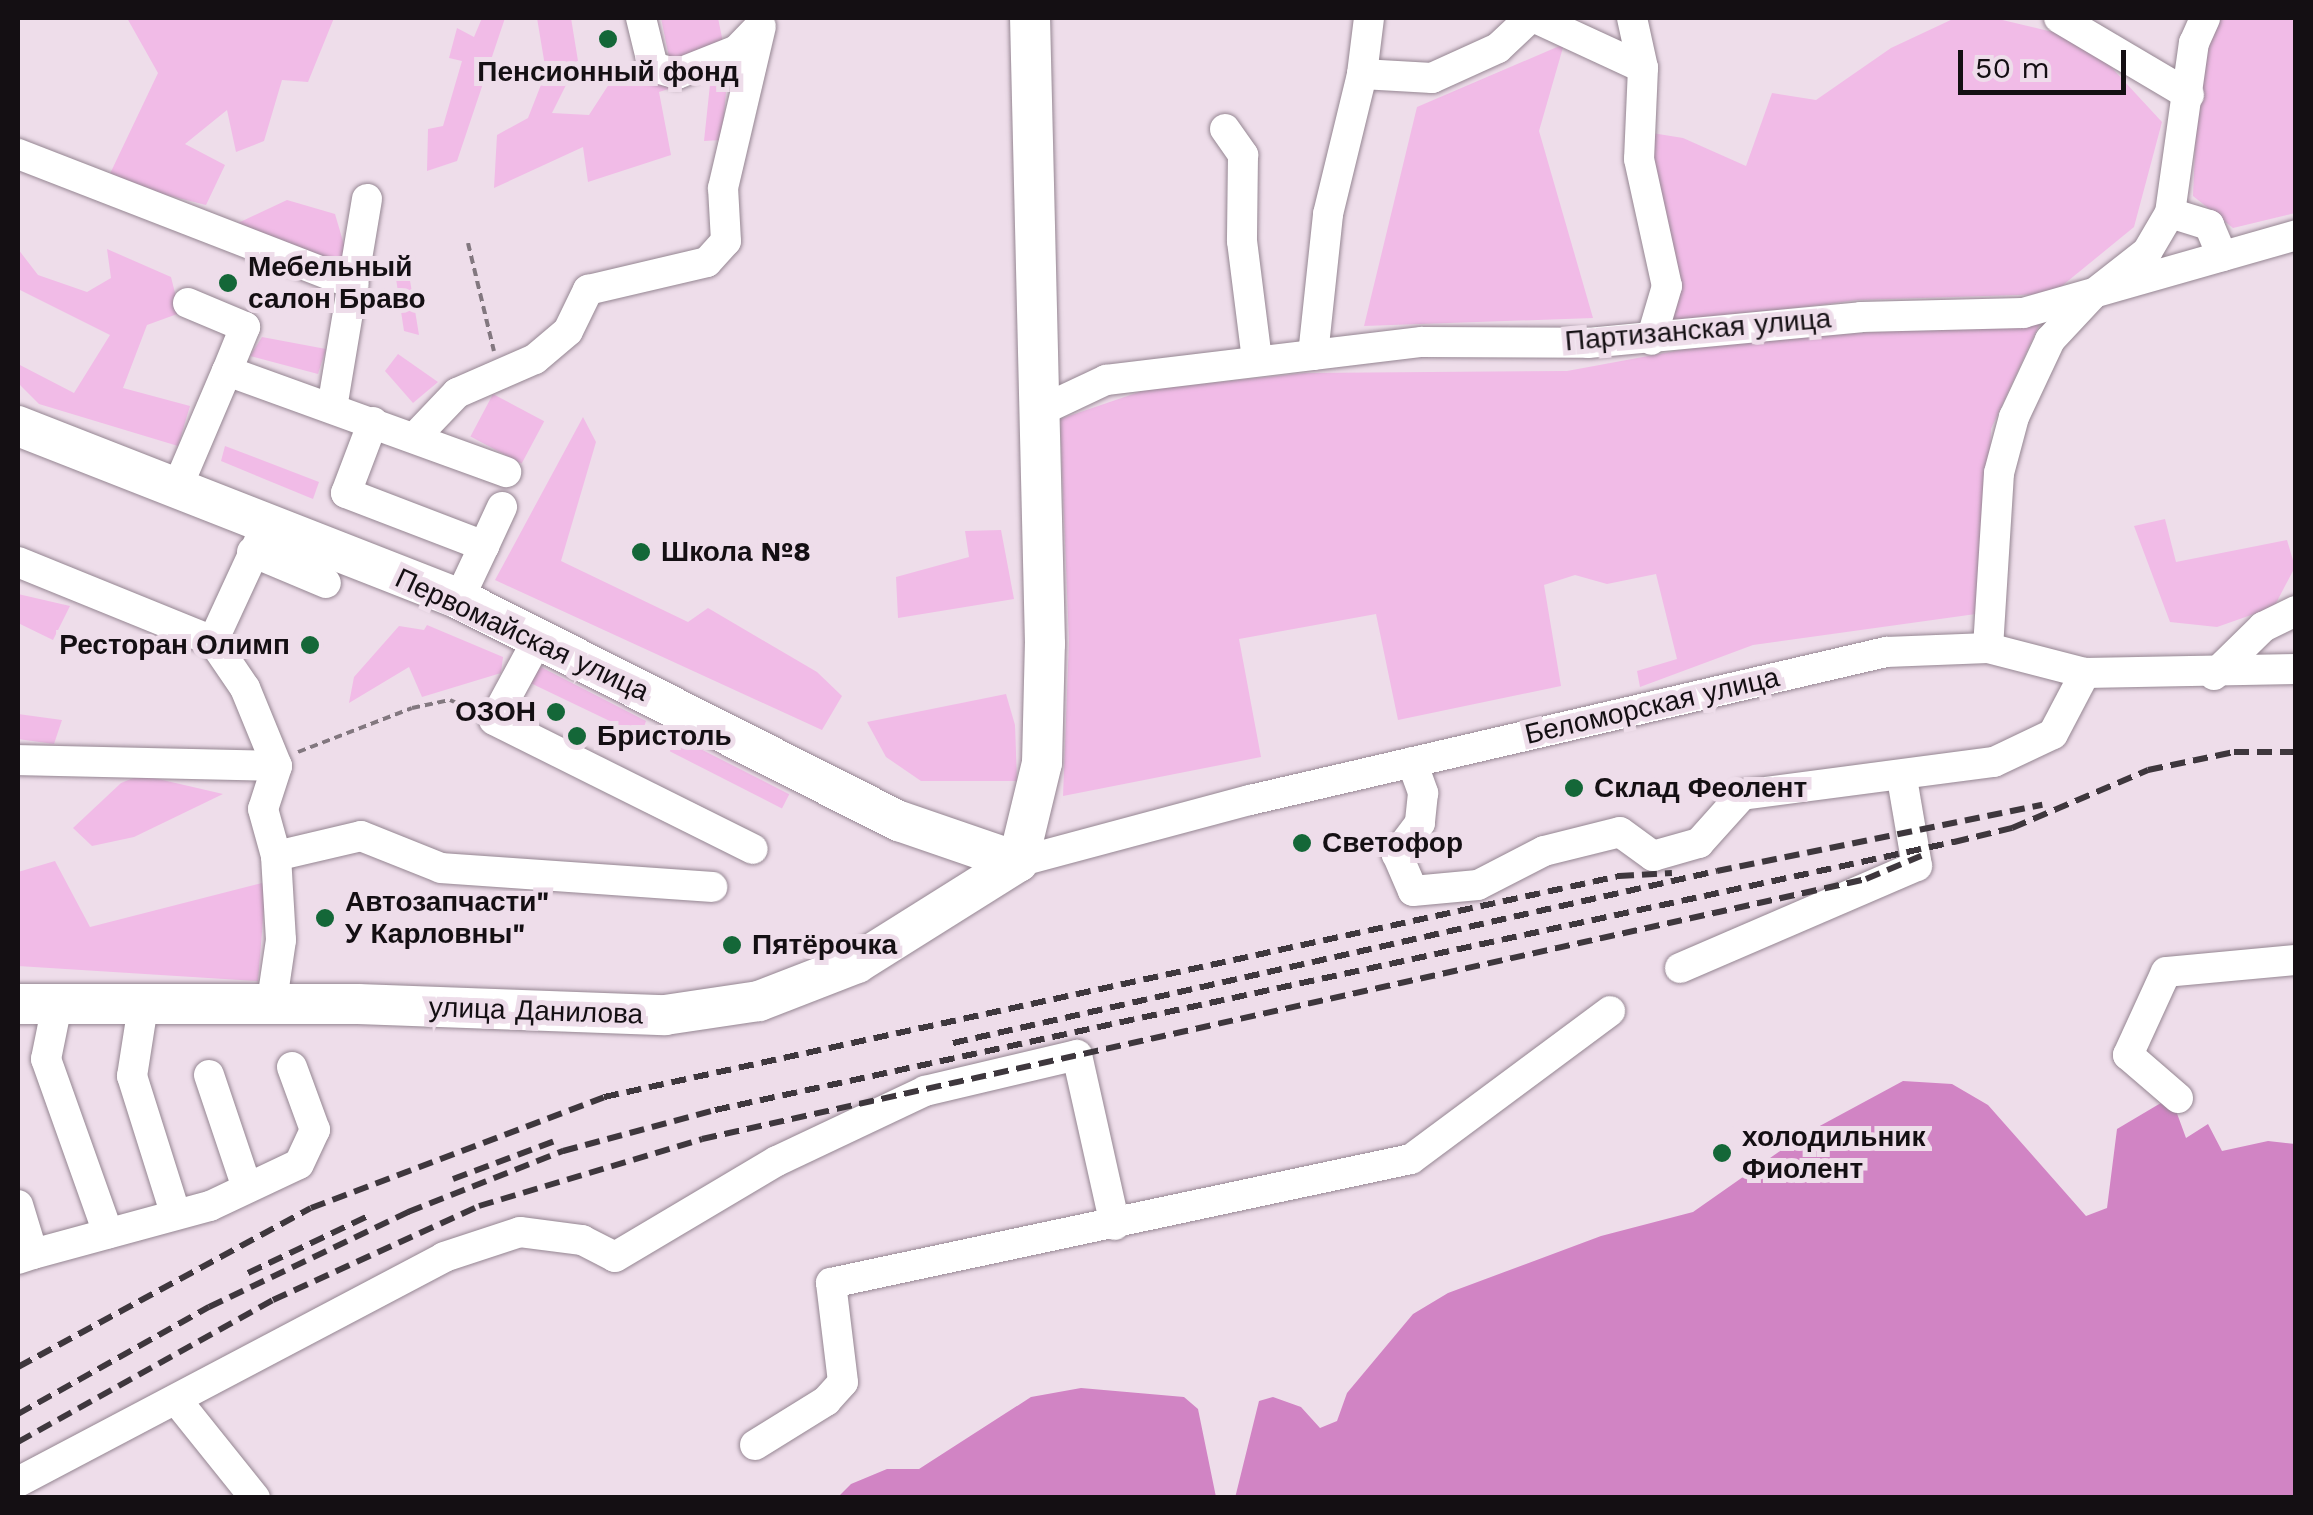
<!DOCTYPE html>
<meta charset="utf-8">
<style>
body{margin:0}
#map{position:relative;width:2313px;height:1515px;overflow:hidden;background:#eeddea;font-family:"Work Sans",sans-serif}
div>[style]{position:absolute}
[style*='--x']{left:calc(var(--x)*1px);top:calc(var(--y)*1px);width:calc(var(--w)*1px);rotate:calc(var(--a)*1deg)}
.green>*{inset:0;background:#f1bbe7;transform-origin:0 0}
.water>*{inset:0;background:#d184c4}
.path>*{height:4px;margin-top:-2px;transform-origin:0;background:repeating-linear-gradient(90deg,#82777f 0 8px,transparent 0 13px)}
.roads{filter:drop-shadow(0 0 2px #958692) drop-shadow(0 0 2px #958692)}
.minor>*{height:30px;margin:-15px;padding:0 15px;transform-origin:15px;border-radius:15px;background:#fff}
.major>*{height:40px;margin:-20px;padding:0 20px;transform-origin:20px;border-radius:20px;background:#fff}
.rail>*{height:6px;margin-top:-3px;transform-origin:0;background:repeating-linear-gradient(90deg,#3e373d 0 15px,transparent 0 23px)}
.dots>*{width:28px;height:28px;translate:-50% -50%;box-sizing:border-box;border:5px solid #eeddea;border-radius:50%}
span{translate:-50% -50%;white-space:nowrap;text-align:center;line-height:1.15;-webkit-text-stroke:10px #eeddea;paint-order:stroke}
.poi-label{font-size:28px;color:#140f13;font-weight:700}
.left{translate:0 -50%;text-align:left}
.right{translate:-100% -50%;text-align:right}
.street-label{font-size:28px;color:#140f13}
.frame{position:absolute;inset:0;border:20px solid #140f13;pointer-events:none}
.scale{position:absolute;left:1958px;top:50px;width:168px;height:45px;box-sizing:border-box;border:5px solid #140f13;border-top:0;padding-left:12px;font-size:30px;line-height:35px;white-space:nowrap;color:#140f13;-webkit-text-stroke:8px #eeddea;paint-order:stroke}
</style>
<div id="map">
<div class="green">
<i style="clip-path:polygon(127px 18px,334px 18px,308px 82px,282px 80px,264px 141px,236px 152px,227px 110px,185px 144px,225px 165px,206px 205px,107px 180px,158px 73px)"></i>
<i style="clip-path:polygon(482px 18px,505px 18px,457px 161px,427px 171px,428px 129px,443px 126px,462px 61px,449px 58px,457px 28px,474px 37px)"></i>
<i style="clip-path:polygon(537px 18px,571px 18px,578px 61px,552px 113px,589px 115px,611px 81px,670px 62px,661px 18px,718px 18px,728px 67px,722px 140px,704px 141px,711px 75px,659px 92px,671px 155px,588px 182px,583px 147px,494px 188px,497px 135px,528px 118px,546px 72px)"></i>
<i style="clip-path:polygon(1955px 18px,1994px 18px,2086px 40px,2162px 122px,2134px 227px,2052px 294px,1858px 300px,1670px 324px,1652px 133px,1683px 138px,1746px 166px,1772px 93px,1816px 100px,1891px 48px)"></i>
<i style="clip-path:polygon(2217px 18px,2295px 18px,2295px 213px,2233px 228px,2193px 196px,2198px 80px)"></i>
<i style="clip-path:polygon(1564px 44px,1539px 131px,1593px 318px,1364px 326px,1417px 107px)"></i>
<i style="clip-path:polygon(287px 200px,335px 214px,352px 272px,238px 223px)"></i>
<i style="clip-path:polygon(18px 249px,38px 275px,87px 292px,111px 278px,107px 249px,171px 277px,180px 313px,147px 325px,123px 388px,190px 406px,178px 446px,39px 404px,18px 383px,18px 364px,74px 393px,110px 335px,18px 289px)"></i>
<i style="clip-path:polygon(406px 256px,419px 335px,404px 331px,393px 259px)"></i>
<i style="clip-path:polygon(2041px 321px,1991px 429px,1983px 613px,1753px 645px,1640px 687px,1637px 671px,1677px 659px,1656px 574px,1607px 584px,1575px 575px,1544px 585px,1561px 686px,1398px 720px,1376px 614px,1239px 639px,1261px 757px,1063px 796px,1069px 641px,1060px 419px,1145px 390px,1304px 373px,1567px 371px,1724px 342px)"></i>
<i style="clip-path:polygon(262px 337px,326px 349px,318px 374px,250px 356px)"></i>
<i style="clip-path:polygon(398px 354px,438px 382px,413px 403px,385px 371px)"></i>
<i style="left:493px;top:394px;width:58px;height:48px;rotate:28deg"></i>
<i style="clip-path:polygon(583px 417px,596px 442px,561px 561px,688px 622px,708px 608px,817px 672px,842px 696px,822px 730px,495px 580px)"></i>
<i style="clip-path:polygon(225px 446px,319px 482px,313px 499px,221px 461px)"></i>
<i style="clip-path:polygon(2165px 519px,2176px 562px,2287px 540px,2295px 567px,2274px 607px,2217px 627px,2170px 622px,2134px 526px)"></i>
<i style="clip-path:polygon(1001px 530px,1014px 599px,898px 618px,896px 577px,969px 557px,965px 531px)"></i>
<i style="clip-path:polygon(18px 594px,70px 606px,53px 640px,18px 623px)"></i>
<i style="clip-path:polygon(427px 625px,503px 657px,501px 673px,422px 697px,409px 667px,349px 703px,354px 677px,399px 626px,424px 630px)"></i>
<i style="clip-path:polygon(533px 663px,646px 721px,641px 736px,520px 678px)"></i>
<i style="clip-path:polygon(1006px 694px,1015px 725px,1017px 781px,921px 781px,886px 757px,867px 722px)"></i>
<i style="clip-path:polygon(18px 714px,62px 720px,54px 744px,18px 739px)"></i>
<i style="left:677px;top:737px;width:126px;height:16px;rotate:27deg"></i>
<i style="clip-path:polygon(141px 775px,223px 794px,134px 837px,92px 846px,73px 828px,121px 783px)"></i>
<i style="clip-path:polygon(55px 861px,90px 927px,266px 882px,258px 981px,18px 966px,18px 872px)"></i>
</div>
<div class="water">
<i style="clip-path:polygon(1903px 1081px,1952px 1084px,1988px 1105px,2086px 1216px,2107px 1208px,2117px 1129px,2171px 1097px,2186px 1138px,2208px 1124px,2222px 1151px,2268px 1141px,2295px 1144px,2295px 1497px,1235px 1498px,1259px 1401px,1273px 1397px,1301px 1407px,1320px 1428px,1337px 1421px,1347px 1393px,1413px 1314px,1448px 1293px,1601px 1236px,1693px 1212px,1803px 1135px)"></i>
<i style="clip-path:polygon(1081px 1388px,1184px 1397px,1198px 1409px,1216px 1497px,838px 1497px,851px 1484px,887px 1469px,919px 1469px,1031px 1397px)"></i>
</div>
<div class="path">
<i style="--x:468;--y:243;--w:111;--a:76.5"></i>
<i style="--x:298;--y:752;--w:122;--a:-21.1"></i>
<i style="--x:412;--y:708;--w:39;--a:-12"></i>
<i style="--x:450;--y:700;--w:24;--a:24"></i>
</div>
<div class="roads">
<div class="minor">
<i style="--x:641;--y:18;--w:50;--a:76.2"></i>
<i style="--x:653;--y:67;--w:25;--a:16"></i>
<i style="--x:677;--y:74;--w:65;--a:-21.8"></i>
<i style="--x:737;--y:50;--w:30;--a:-46"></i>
<i style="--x:1535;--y:18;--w:119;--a:24.8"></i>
<i style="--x:1632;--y:18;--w:51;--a:77.6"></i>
<i style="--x:1643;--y:68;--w:91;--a:92.5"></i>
<i style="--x:1639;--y:159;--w:130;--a:77.6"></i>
<i style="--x:1667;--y:286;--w:56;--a:106.5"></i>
<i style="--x:2059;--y:18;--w:151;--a:30.6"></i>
<i style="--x:1362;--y:74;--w:56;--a:-82.9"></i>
<i style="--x:1225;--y:129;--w:32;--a:55"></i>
<i style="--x:1243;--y:155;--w:86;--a:90.7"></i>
<i style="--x:1242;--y:241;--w:119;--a:82.8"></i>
<i style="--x:18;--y:154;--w:360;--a:21.2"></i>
<i style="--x:2170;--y:213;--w:41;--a:17.1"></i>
<i style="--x:2209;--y:225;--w:34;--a:67"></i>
<i style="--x:188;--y:303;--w:62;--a:22.8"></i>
<i style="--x:245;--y:327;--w:48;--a:112.2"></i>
<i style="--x:1313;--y:355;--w:142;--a:-83.9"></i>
<i style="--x:1328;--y:214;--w:144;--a:-76.3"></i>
<i style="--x:1362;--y:74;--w:70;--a:3.3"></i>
<i style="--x:1432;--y:78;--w:72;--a:-24.4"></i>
<i style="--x:1498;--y:48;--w:44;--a:-43.2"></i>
<i style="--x:332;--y:408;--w:212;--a:-80.5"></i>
<i style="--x:1040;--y:411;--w:73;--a:-25.2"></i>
<i style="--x:1106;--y:380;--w:318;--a:-6.9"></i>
<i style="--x:1422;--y:342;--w:166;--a:0.3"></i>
<i style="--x:1588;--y:343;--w:274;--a:-5.4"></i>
<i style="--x:1861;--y:317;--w:162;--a:-1.4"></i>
<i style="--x:2023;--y:313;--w:284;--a:-15.9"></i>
<i style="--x:373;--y:422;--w:76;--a:110.8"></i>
<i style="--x:346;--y:493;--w:148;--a:21"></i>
<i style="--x:484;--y:546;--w:59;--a:115.3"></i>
<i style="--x:415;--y:437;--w:61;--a:-46.3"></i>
<i style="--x:457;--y:393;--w:85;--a:-23.6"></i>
<i style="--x:535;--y:359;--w:43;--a:-40.3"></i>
<i style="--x:568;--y:331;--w:46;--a:-64"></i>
<i style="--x:588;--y:290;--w:122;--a:-13.2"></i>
<i style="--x:707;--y:262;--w:28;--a:-48"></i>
<i style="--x:726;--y:241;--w:53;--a:-93.2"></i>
<i style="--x:723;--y:188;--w:166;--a:-76.8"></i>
<i style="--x:177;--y:488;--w:127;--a:-66.9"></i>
<i style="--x:227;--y:371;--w:297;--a:19.9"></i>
<i style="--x:484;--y:546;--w:43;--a:-65.2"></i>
<i style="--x:252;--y:552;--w:80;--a:22.7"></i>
<i style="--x:18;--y:562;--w:210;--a:22.1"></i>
<i style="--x:213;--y:641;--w:129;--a:-65.2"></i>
<i style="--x:538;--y:639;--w:92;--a:118.5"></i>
<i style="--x:494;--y:720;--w:289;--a:26.5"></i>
<i style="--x:213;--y:641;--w:57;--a:55.8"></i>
<i style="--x:245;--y:688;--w:84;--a:67.7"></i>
<i style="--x:277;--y:766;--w:45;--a:108"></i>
<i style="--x:263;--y:809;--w:49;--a:74.5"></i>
<i style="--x:276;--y:856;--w:84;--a:86.6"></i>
<i style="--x:281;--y:940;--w:69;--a:98.4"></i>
<i style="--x:1988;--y:648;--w:175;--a:-86.4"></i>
<i style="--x:1999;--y:473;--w:58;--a:-75"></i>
<i style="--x:2014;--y:417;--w:85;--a:-64.9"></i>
<i style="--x:2050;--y:340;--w:62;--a:-47"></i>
<i style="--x:2092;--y:295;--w:70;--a:-38"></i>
<i style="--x:2147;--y:252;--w:45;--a:-59.5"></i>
<i style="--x:2170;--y:213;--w:172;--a:-82"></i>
<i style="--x:2194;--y:43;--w:27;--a:-66"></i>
<i style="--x:2214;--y:675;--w:69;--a:-44.4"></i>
<i style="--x:2263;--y:627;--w:37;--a:-26"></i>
<i style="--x:18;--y:760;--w:259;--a:1.3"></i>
<i style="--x:1412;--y:762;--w:33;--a:70"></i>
<i style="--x:1423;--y:793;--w:30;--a:96"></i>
<i style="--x:1420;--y:823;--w:39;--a:127"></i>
<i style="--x:1397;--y:854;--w:40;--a:66.6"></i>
<i style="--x:1413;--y:891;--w:65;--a:-5.3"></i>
<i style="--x:1478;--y:885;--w:74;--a:-27.3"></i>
<i style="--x:1544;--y:851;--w:78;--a:-14"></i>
<i style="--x:1620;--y:832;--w:41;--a:36"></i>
<i style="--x:1653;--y:856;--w:48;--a:-15.8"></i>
<i style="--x:1699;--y:843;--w:64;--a:-48.1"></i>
<i style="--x:1742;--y:795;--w:254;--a:-7.5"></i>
<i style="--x:1994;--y:762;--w:65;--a:-25.4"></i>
<i style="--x:2053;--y:734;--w:69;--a:-62.3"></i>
<i style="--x:276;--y:856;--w:87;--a:-13.2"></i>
<i style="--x:361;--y:836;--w:86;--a:21.8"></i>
<i style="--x:441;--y:868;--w:272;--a:4"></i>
<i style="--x:1018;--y:862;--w:240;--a:-15"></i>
<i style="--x:1250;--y:800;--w:653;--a:-13.1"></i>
<i style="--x:1886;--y:652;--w:102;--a:-2.2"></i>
<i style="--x:1988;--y:648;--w:100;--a:14.5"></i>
<i style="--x:2085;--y:673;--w:211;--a:-1.1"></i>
<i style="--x:1680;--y:968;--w:258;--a:-23.3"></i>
<i style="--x:1917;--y:866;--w:89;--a:-99.7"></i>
<i style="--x:57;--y:1005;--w:55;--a:101.5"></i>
<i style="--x:46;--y:1059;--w:185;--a:70.4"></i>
<i style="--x:143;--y:1006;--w:71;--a:98.9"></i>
<i style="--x:132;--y:1076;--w:143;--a:72.5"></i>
<i style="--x:209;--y:1075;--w:119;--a:71.4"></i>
<i style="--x:2178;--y:1098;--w:66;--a:-139.3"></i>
<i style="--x:2128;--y:1055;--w:91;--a:-65.4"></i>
<i style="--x:2166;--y:972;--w:131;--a:-5.3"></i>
<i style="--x:18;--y:1205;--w:51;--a:73"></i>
<i style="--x:33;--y:1254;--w:16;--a:162"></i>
<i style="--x:33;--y:1254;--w:183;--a:-15.2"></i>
<i style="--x:210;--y:1206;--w:98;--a:-25.3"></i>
<i style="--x:299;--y:1164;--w:38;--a:-65"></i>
<i style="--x:315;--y:1130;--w:67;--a:-110.1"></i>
<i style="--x:178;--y:1402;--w:123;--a:51.3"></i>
<i style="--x:755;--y:1445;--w:84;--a:-31.8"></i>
<i style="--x:826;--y:1401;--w:25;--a:-48"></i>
<i style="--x:843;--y:1382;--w:100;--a:-96.9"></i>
<i style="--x:831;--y:1283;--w:593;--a:-12.07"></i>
<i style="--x:1411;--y:1159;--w:248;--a:-36.6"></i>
<i style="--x:18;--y:1482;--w:482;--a:-27.8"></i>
<i style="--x:444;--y:1257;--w:80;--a:-18.2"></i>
<i style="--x:520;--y:1232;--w:63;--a:7.4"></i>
<i style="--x:582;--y:1240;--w:37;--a:27"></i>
<i style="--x:615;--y:1257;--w:188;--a:-30.7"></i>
<i style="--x:777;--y:1161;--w:164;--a:-25.3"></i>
<i style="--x:925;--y:1091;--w:156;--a:-13.3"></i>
<i style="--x:1077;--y:1055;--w:174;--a:77.4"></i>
</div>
<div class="major">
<i style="--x:18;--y:426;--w:474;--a:21.4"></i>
<i style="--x:459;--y:599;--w:493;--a:26.8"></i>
<i style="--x:899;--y:821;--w:126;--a:19"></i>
<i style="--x:1018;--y:862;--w:102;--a:-76.4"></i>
<i style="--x:1042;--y:763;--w:119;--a:-88.6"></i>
<i style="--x:1045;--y:644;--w:626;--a:-91.37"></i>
<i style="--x:18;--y:1004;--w:340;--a:0"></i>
<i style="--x:358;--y:1004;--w:307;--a:2.1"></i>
<i style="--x:665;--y:1015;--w:95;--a:-8.5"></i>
<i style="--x:759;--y:1001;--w:105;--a:-21.2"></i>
<i style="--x:857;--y:963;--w:190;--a:-32.1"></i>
</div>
</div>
<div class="rail">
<i style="--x:953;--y:1043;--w:783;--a:-12.69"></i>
<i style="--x:1717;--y:871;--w:332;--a:-11.5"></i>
<i style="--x:453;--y:1179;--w:114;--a:-20.5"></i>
<i style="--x:248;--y:1273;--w:135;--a:-25.4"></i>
<i style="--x:18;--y:1367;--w:333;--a:-28.5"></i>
<i style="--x:311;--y:1208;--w:313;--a:-20.7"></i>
<i style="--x:604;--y:1097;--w:1039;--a:-12.28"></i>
<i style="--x:1619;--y:876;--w:53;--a:-3.2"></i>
<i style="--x:18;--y:1414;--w:219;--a:-29.3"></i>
<i style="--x:209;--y:1307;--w:221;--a:-25.5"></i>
<i style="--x:408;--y:1212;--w:167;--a:-21.5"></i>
<i style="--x:563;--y:1151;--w:157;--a:-15.1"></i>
<i style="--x:715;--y:1110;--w:1268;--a:-12.21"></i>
<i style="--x:1954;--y:842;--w:60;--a:-13.6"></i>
<i style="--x:2012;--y:828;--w:148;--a:-23.1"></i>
<i style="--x:2148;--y:770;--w:88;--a:-11.8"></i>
<i style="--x:2234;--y:752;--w:62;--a:0"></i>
<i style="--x:18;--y:1442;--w:292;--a:-29.1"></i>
<i style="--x:273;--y:1300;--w:226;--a:-24.5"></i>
<i style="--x:479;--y:1206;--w:233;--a:-16.7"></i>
<i style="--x:702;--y:1139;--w:1193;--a:-12.59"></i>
<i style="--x:1866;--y:879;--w:60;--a:-22.7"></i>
</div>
<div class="dots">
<i style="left:608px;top:39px;background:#146738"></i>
<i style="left:228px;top:283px;background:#146738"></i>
<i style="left:641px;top:552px;background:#146738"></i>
<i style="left:310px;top:645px;background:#146738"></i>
<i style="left:556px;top:712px;background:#146738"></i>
<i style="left:577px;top:736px;background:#146738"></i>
<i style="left:1574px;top:788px;background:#146738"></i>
<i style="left:1302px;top:843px;background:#146738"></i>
<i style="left:325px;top:918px;background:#146738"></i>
<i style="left:732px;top:945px;background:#146738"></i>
<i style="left:1722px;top:1153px;background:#146738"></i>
</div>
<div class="poi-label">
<span style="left:608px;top:72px">Пенсионный фонд</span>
<span class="left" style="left:248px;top:283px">Мебельный<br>салон Браво</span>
<span class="left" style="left:661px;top:552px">Школа №8</span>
<span class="right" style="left:290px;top:645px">Ресторан Олимп</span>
<span class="right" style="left:536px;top:712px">ОЗОН</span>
<span class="left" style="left:597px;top:736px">Бристоль</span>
<span class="left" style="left:1594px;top:788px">Склад Феолент</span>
<span class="left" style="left:1322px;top:843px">Светофор</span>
<span class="left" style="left:345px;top:918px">Автозапчасти"<br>У Карловны"</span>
<span class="left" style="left:752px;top:945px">Пятёрочка</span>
<span class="left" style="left:1742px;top:1153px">холодильник<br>Фиолент</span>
</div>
<div class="street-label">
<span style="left:1698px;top:330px;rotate:-5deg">Партизанская улица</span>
<span style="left:522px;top:635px;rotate:25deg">Первомайская улица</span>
<span style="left:1652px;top:706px;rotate:-13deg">Беломорская улица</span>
<span style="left:536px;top:1011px;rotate:2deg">улица Данилова</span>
</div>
<div class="frame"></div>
<div class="scale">50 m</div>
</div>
